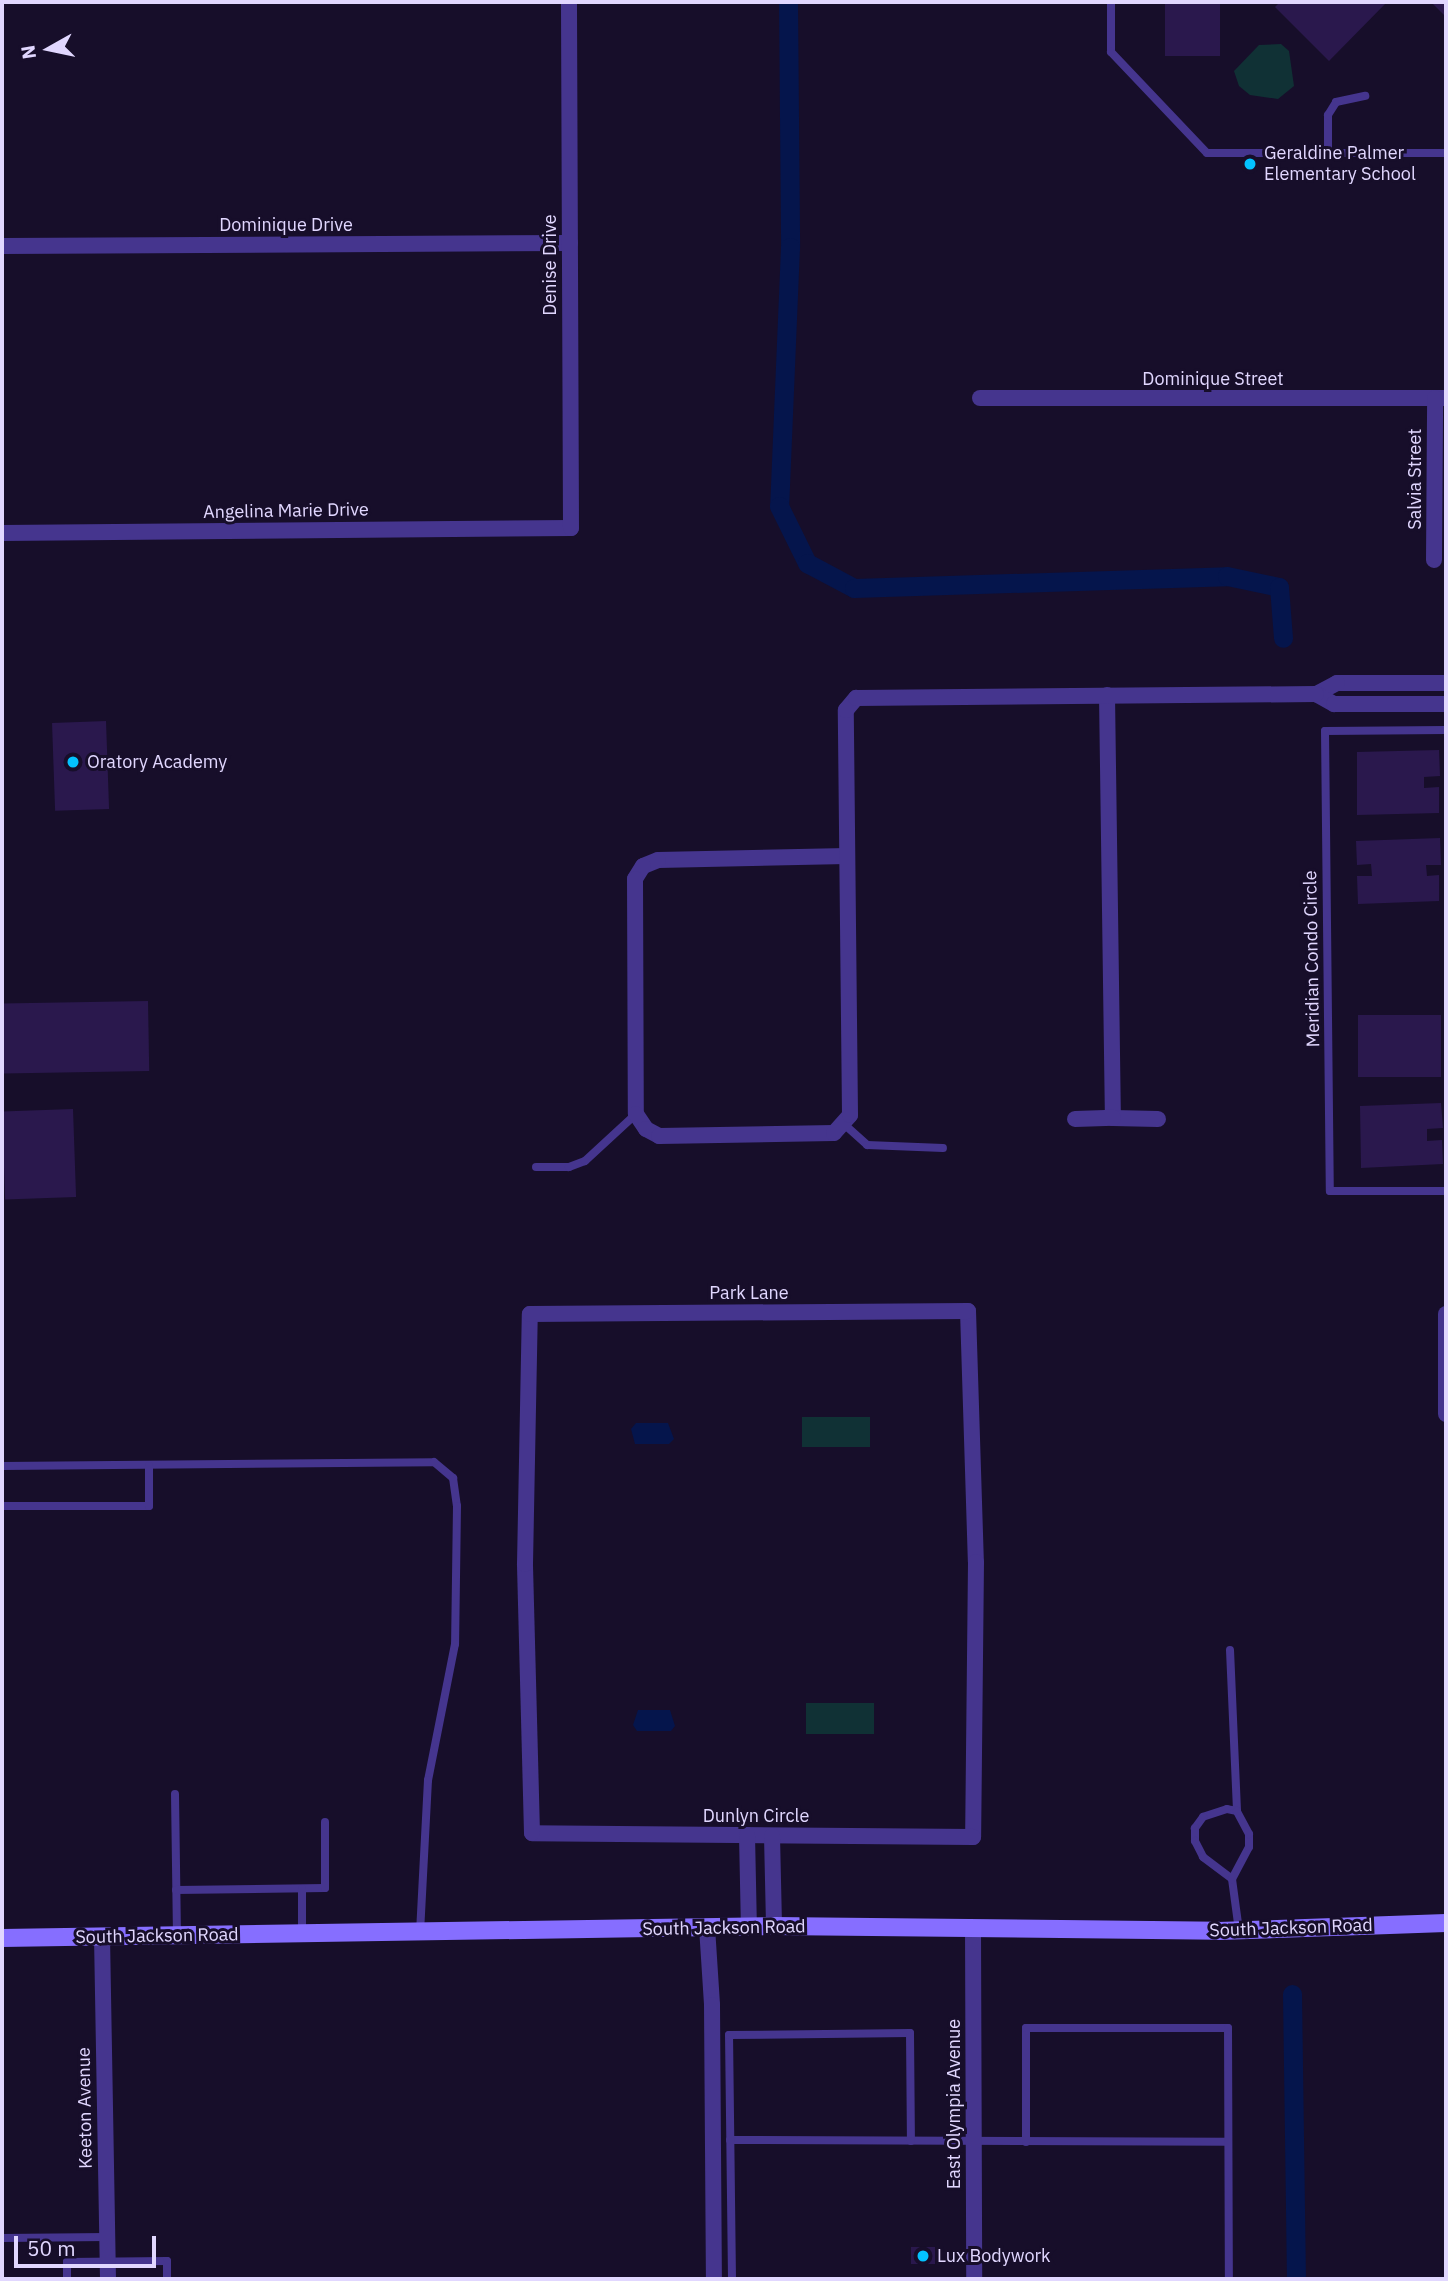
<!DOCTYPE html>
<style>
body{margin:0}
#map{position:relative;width:1448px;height:2281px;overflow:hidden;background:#170e2a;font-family:"IBM Plex Sans",sans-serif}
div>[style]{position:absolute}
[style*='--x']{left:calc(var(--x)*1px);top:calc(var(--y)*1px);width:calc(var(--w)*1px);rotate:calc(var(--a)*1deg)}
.green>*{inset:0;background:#103135;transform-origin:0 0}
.water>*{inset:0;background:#05154c}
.canal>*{height:19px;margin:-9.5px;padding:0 9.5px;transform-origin:9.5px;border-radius:9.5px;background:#05154c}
.building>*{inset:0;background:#2a184d;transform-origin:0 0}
.service>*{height:8px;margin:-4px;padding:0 4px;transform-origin:4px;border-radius:4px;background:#45358e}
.minor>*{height:16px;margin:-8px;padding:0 8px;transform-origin:8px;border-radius:8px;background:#45358e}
.secondary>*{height:18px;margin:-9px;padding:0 9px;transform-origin:9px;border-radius:9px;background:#866eff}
.dots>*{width:19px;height:19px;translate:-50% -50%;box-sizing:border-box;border:4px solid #170e2a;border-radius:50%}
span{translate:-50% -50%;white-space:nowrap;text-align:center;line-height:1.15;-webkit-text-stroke:6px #170e2a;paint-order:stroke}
.poi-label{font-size:18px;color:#e1d7ff}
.left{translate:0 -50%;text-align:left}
.street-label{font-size:18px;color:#e1d7ff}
.frame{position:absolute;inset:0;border:4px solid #e1d7ff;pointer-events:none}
.north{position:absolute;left:14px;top:14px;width:70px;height:70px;-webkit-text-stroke:5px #170e2a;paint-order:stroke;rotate:261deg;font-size:19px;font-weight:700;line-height:28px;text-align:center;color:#e1d7ff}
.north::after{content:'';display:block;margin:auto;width:24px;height:32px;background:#e1d7ff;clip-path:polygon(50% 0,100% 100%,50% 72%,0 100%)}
.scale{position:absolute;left:14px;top:2236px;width:142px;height:32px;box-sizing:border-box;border:4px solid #e1d7ff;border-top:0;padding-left:9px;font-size:21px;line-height:24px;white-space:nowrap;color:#e1d7ff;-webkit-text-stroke:5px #170e2a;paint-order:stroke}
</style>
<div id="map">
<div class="green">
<i style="clip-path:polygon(1281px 44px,1289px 51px,1294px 86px,1278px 99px,1250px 95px,1239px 86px,1234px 71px,1259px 45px)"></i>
<i style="left:802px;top:1417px;width:68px;height:30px"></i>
<i style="left:806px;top:1703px;width:68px;height:31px"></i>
</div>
<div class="water">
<i style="clip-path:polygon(636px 1423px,668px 1423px,674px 1439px,669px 1444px,635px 1444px,631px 1429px)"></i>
<i style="clip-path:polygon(638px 1710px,670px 1710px,675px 1726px,671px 1731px,637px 1731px,633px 1725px)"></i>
</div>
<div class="canal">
<i style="--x:788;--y:2;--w:245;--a:89.5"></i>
<i style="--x:790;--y:247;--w:259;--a:92.4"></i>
<i style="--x:779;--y:506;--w:64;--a:63.8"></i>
<i style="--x:807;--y:563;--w:53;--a:28"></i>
<i style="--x:854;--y:588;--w:373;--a:-1.8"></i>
<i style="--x:1227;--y:576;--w:53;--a:11.9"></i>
<i style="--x:1279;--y:587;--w:51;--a:85.5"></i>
<i style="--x:1292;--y:1994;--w:285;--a:89.2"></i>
</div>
<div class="building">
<i style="left:1165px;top:2px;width:55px;height:54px"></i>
<i style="clip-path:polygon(1280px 2px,1387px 2px,1329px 61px,1275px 7px)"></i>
<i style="clip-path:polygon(1431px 2px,1446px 2px,1446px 17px)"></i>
<i style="left:106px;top:721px;width:88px;height:54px;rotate:88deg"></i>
<i style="clip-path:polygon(1439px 750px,1440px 776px,1424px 777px,1424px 788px,1439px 787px,1439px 813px,1357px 815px,1357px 752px)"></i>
<i style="clip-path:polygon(1440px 838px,1441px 865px,1426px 865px,1427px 876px,1439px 875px,1439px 901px,1358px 904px,1357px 876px,1372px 876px,1371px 864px,1357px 865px,1356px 841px)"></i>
<i style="left:148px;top:1001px;width:70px;height:146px;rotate:89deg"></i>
<i style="left:1441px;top:1015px;width:62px;height:83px;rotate:90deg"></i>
<i style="clip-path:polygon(1441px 1103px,1443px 1128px,1427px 1129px,1427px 1141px,1442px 1140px,1443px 1164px,1361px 1168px,1360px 1106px)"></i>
<i style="left:73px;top:1109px;width:88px;height:71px;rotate:88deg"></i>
<i style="left:911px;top:2247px;width:24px;height:17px"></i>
</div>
<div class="service">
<i style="--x:1111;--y:2;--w:50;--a:90"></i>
<i style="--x:1111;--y:52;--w:139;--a:46.5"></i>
<i style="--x:1207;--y:153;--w:239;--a:0"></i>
<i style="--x:1328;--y:154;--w:39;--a:-90"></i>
<i style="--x:1328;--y:115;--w:15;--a:-58"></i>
<i style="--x:1336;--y:102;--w:30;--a:-12"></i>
<i style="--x:1446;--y:730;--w:121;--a:179.5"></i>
<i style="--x:1325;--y:731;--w:460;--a:89.4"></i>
<i style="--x:1330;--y:1191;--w:116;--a:0"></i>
<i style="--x:845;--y:1125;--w:30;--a:42"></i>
<i style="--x:867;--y:1145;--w:76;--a:2.3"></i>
<i style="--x:536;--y:1167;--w:33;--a:0"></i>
<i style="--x:569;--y:1167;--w:17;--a:-21"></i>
<i style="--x:585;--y:1161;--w:69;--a:-42.7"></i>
<i style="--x:2;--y:1466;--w:432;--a:-0.5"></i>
<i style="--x:434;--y:1462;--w:25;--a:40"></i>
<i style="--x:453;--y:1478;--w:28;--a:82"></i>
<i style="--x:457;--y:1506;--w:138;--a:90.8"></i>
<i style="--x:455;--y:1644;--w:139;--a:101.2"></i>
<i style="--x:428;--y:1780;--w:152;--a:93"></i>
<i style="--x:2;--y:1506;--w:147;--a:0"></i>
<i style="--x:149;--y:1506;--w:40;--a:-90"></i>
<i style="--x:1230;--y:1650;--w:161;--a:87.5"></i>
<i style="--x:1237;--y:1811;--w:10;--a:-169"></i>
<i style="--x:1227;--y:1809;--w:25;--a:162"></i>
<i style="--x:1203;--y:1817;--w:14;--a:126"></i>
<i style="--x:1195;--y:1828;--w:13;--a:90"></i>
<i style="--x:1195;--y:1841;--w:18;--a:63"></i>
<i style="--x:1203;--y:1857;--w:36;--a:37"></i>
<i style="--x:1232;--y:1879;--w:52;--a:82.3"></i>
<i style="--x:175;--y:1794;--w:141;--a:89.2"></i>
<i style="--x:1232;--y:1879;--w:36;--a:-62"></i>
<i style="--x:1249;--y:1847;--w:13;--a:-90"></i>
<i style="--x:1249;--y:1834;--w:26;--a:-118"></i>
<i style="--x:176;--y:1890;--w:149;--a:-0.8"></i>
<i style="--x:325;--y:1888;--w:66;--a:-90"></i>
<i style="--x:302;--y:1933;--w:44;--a:-90"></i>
<i style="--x:730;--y:2140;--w:498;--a:0.2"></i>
<i style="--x:1026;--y:2142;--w:114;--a:-90"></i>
<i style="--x:1026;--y:2028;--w:202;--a:0"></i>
<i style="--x:1228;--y:2028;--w:251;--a:89.8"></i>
<i style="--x:2;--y:2238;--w:105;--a:-0.5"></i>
<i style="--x:67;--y:2279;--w:17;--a:-90"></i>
<i style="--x:67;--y:2262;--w:100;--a:-0.6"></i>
<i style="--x:167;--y:2261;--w:18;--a:90"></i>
<i style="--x:732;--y:2279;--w:244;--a:-90.7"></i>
<i style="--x:729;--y:2035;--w:181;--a:-0.6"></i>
<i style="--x:910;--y:2033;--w:108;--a:89.5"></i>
</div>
<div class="minor">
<i style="--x:2;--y:246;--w:568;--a:-0.3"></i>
<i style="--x:980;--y:398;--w:466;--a:0"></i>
<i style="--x:2;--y:533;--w:569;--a:-0.5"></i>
<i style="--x:571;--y:528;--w:526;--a:-90.22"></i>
<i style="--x:1434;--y:560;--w:162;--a:-89.6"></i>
<i style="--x:1446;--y:683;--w:109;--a:180"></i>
<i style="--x:1337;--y:683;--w:24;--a:152"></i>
<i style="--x:1316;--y:694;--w:21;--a:29"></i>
<i style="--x:1334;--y:704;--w:112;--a:0"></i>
<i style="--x:1107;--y:695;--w:423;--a:89.2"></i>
<i style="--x:1113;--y:1118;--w:45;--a:1.3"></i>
<i style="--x:847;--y:856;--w:189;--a:178.8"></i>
<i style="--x:658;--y:860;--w:16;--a:158"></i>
<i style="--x:643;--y:866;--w:15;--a:122"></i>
<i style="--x:635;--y:879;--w:235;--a:89.8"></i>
<i style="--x:636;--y:1114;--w:18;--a:56"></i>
<i style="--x:646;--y:1129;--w:15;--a:28"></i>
<i style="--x:659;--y:1136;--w:175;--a:-1"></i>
<i style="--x:834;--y:1133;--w:24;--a:-48"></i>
<i style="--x:850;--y:1115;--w:405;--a:-90.6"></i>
<i style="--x:846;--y:710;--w:16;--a:-50"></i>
<i style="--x:856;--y:698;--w:460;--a:-0.5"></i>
<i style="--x:1075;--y:1119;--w:38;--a:-2"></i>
<i style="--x:968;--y:1311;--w:251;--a:88.2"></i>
<i style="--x:976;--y:1562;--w:275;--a:90.6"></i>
<i style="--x:973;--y:1837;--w:441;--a:-179.5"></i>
<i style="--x:532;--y:1833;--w:269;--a:-91.5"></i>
<i style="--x:525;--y:1564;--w:250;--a:-88.9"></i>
<i style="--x:530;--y:1314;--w:438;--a:-0.4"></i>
<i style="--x:1446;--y:1314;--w:100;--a:90"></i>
<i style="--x:747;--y:1835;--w:92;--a:88.8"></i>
<i style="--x:772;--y:1836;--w:90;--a:88.7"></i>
<i style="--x:707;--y:1927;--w:78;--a:86.3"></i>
<i style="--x:712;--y:2005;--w:274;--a:89.6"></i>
<i style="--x:973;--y:1928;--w:351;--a:89.8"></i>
<i style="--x:102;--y:1936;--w:343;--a:89"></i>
</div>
<div class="secondary">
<i style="--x:2;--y:1938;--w:772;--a:-0.89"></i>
<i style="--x:774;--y:1926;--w:445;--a:0.6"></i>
<i style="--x:1219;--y:1931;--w:227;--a:-2"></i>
</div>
<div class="dots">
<i style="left:1250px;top:164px;background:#03c2ff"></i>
<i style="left:73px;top:762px;background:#03c2ff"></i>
<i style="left:923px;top:2256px;background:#03c2ff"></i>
</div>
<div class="poi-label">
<span class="left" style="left:1264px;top:164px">Geraldine Palmer<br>Elementary School</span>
<span class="left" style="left:87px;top:762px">Oratory Academy</span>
<span class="left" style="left:937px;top:2256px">Lux Bodywork</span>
</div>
<div class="street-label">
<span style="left:286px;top:225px">Dominique Drive</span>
<span style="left:550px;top:265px;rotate:-90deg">Denise Drive</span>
<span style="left:1213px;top:379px">Dominique Street</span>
<span style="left:1415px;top:479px;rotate:-90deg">Salvia Street</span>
<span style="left:286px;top:511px;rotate:-1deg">Angelina Marie Drive</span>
<span style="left:1312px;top:959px;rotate:-91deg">Meridian Condo Circle</span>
<span style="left:749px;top:1293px">Park Lane</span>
<span style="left:756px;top:1816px">Dunlyn Circle</span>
<span style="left:724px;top:1928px;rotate:-1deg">South Jackson Road</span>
<span style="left:1291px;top:1928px;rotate:-2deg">South Jackson Road</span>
<span style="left:157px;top:1936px;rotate:-1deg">South Jackson Road</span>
<span style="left:954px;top:2104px;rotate:-90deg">East Olympia Avenue</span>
<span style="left:85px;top:2108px;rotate:-91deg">Keeton Avenue</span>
</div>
<div class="frame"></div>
<div class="north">N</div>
<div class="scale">50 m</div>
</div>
